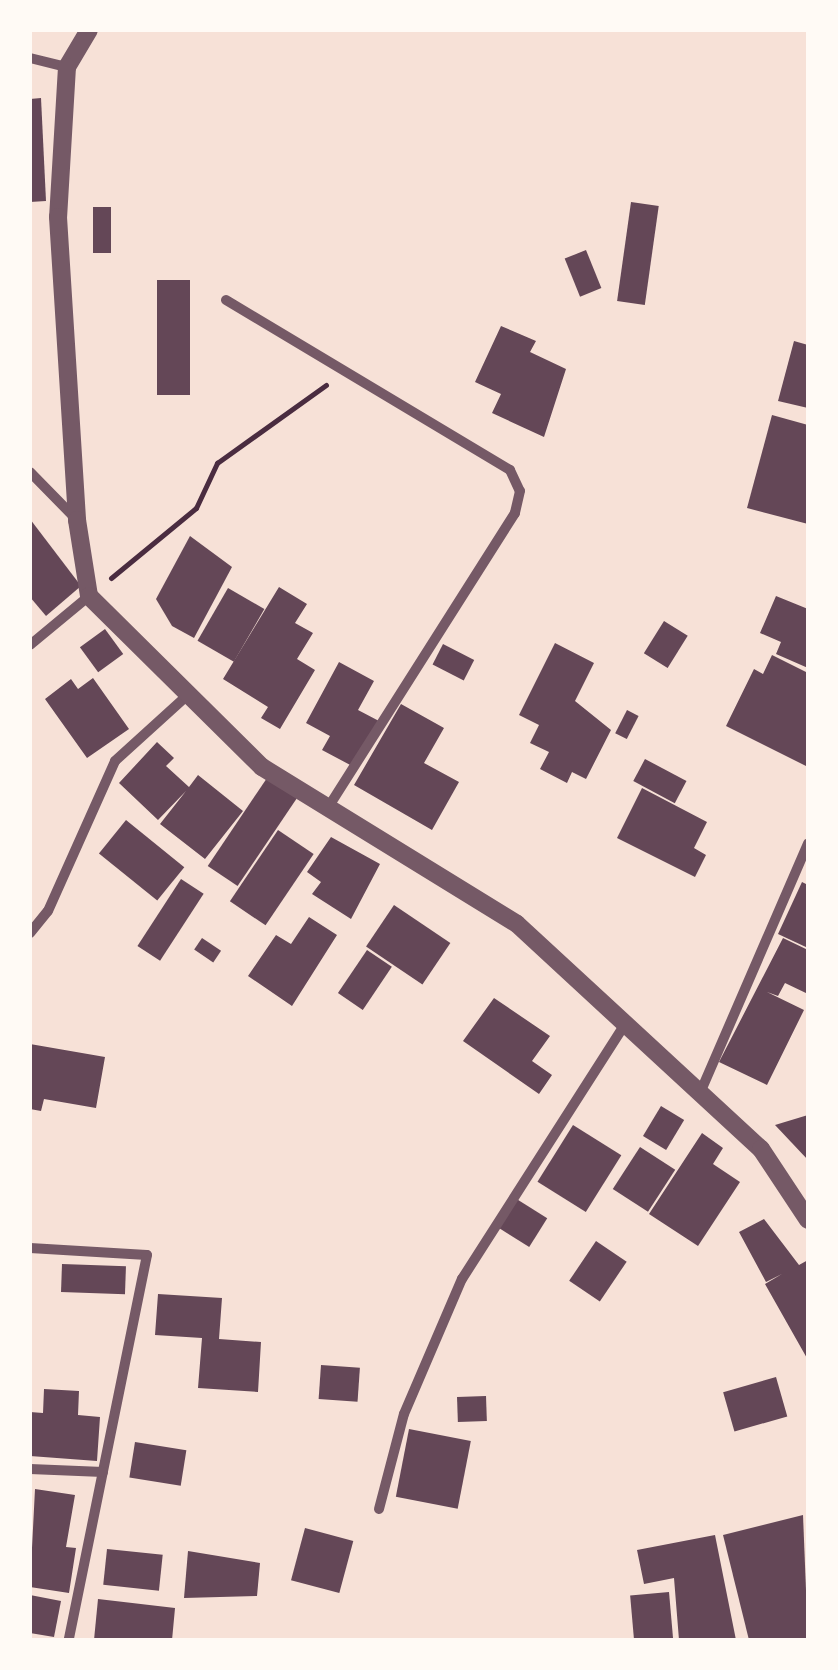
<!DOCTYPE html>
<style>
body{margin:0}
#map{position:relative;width:838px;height:1670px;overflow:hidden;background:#f7e1d7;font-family:Montserrat,sans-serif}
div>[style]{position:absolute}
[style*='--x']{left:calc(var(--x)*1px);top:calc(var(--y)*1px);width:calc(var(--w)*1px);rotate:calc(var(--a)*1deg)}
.building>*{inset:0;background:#644757;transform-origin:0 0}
.path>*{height:5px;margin:-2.5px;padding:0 2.5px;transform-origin:2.5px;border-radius:2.5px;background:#4a2c40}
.minor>*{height:10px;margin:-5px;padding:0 5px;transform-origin:5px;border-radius:5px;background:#755966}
.tertiary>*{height:18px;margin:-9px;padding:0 9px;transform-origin:9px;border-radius:9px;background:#755966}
span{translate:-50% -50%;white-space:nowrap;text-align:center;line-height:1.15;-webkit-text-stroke:8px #fffaf5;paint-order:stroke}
.frame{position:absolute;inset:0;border:32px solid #fffaf5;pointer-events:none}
</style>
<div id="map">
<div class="building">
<i style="clip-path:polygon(41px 98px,46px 201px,30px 202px,30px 99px)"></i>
<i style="left:631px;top:202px;width:28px;height:100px;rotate:8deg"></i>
<i style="left:93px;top:207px;width:18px;height:46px"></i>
<i style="left:586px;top:250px;width:41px;height:23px;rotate:68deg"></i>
<i style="left:157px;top:280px;width:33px;height:115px"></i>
<i style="clip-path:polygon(501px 326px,536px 341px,530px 352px,566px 369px,544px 437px,492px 413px,501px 394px,475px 382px)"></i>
<i style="clip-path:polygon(794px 341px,808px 345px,808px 408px,778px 401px)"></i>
<i style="clip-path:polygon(772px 415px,808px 425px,808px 524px,747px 508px)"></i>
<i style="clip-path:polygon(30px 519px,81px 586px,46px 616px,30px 597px)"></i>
<i style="clip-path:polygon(190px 536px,232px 567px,194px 638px,172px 626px,156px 599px)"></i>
<i style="clip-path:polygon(279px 587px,307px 604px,295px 623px,313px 633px,297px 659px,315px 670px,280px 729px,261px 718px,268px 707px,223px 679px)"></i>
<i style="left:228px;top:588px;width:42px;height:61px;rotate:30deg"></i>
<i style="clip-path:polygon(776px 596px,808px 609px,808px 668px,776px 654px,781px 642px,760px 633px)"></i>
<i style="left:664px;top:621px;width:28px;height:38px;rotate:32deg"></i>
<i style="left:105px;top:629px;width:31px;height:31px;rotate:54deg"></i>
<i style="clip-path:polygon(555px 643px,594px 663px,575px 701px,611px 730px,586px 779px,572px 772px,567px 783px,540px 769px,549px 752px,530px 743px,539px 725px,519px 715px)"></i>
<i style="left:443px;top:644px;width:35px;height:23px;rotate:27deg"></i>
<i style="clip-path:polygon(772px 655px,808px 673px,808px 767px,726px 726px,754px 669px,763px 674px)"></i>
<i style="clip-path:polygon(339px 662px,374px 681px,358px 710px,379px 721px,354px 767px,322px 750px,330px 736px,306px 723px)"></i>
<i style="clip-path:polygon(93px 678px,129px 729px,87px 758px,45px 699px,71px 679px,78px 689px)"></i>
<i style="clip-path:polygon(401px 704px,444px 728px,424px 763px,459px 782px,432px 830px,354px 785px)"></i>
<i style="left:627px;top:710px;width:13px;height:26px;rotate:27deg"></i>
<i style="clip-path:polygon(157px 742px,174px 758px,166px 766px,189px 787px,198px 775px,243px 811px,205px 859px,160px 824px,186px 791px,158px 820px,119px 783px)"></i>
<i style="left:645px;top:759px;width:47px;height:25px;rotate:28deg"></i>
<i style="left:267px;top:778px;width:36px;height:106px;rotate:34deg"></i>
<i style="clip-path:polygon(642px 788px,707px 822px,694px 848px,706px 855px,695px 877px,617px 838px)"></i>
<i style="left:126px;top:820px;width:75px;height:43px;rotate:39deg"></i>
<i style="left:278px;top:830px;width:43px;height:86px;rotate:34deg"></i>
<i style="clip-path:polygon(331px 837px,380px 864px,351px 919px,312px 894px,321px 882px,307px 872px)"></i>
<i style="left:181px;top:879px;width:27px;height:80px;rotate:33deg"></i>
<i style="clip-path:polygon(802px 882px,808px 885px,808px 948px,778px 934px)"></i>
<i style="left:394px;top:905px;width:68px;height:50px;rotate:34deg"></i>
<i style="clip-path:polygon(309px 917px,337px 935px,292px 1006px,248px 976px,276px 935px,291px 944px)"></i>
<i style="left:202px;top:938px;width:23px;height:14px;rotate:34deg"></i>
<i style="clip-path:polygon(783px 938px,808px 950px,808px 994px,785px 983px,778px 996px,767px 992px,804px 1010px,767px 1085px,719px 1062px)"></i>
<i style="left:367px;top:950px;width:30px;height:52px;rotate:34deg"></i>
<i style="clip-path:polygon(494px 998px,550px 1036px,532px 1061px,552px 1075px,539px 1094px,463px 1041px)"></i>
<i style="clip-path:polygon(30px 1044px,105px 1057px,96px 1108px,44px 1099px,41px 1111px,30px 1109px)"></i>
<i style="left:661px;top:1106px;width:27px;height:35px;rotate:31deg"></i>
<i style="clip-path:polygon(808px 1115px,808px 1160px,775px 1125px)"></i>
<i style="left:573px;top:1125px;width:57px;height:67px;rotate:32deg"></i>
<i style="clip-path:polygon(702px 1133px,723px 1148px,713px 1164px,740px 1182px,698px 1246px,649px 1214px)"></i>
<i style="left:640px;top:1147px;width:42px;height:50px;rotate:33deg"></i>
<i style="left:515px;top:1198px;width:38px;height:34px;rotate:32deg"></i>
<i style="clip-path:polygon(764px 1219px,799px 1265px,808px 1260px,808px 1360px,765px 1284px,782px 1274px,766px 1282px,739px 1232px)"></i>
<i style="left:596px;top:1241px;width:37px;height:48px;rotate:34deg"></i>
<i style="left:62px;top:1264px;width:64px;height:28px;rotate:2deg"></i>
<i style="clip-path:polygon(158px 1294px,222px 1298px,219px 1339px,261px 1342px,258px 1392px,198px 1388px,202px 1338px,155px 1335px)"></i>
<i style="left:321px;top:1365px;width:39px;height:34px;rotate:4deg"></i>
<i style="left:776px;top:1377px;width:41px;height:55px;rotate:74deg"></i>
<i style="clip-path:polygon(44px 1389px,79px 1391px,78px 1415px,100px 1417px,97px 1461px,30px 1456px,30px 1412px,43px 1413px)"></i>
<i style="left:486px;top:1396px;width:25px;height:29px;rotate:88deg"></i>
<i style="left:409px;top:1429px;width:63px;height:69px;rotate:11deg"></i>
<i style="left:135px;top:1442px;width:52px;height:36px;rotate:9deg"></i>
<i style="clip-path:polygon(35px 1489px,75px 1495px,66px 1547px,76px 1548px,69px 1593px,30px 1587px)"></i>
<i style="clip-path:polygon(803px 1515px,808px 1640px,749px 1640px,723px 1535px)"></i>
<i style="left:305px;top:1528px;width:50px;height:54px;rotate:15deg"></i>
<i style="clip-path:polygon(715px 1535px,736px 1640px,679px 1640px,674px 1578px,644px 1584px,637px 1550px)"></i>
<i style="left:107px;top:1549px;width:56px;height:36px;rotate:6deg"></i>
<i style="clip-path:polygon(188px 1551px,260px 1563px,257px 1596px,184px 1598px)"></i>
<i style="left:669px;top:1592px;width:48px;height:39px;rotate:85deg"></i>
<i style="clip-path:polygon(30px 1595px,61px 1601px,54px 1637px,30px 1633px)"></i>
<i style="clip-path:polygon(98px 1599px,175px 1608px,172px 1640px,94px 1640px)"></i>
</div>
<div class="path">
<i style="--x:111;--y:578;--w:110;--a:-39.5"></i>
<i style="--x:196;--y:508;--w:50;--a:-65"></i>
<i style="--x:217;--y:463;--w:134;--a:-35.6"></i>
</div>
<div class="minor">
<i style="--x:30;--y:58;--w:38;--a:14"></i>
<i style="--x:226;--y:300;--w:331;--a:30.9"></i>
<i style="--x:510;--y:470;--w:23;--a:65"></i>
<i style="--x:520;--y:491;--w:23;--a:103"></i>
<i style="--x:515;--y:513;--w:349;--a:122.4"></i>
<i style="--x:30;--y:472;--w:64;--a:45.6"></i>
<i style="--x:30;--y:645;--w:77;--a:-39.7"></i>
<i style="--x:30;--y:933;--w:28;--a:-51"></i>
<i style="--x:48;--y:911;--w:164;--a:-65.9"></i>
<i style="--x:115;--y:761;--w:100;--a:-42.2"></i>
<i style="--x:700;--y:1093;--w:272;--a:-66.6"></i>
<i style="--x:30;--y:1248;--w:117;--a:3.4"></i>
<i style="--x:147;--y:1255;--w:393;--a:101.5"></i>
<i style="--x:30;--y:1469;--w:73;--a:2.4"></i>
<i style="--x:379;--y:1509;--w:98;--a:-75.3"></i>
<i style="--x:404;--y:1414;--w:147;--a:-66.8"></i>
<i style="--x:462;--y:1279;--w:303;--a:-57.4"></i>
</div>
<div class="tertiary">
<i style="--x:89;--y:30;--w:43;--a:120.7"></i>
<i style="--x:67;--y:67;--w:150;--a:93.4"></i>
<i style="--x:58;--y:217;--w:304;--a:86.4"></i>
<i style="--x:77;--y:520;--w:77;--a:81"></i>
<i style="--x:89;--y:596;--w:243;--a:44.7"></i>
<i style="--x:262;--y:767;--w:299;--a:31.6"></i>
<i style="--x:517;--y:924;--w:332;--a:42.7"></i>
<i style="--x:761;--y:1149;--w:85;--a:56.5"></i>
</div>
<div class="frame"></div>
</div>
